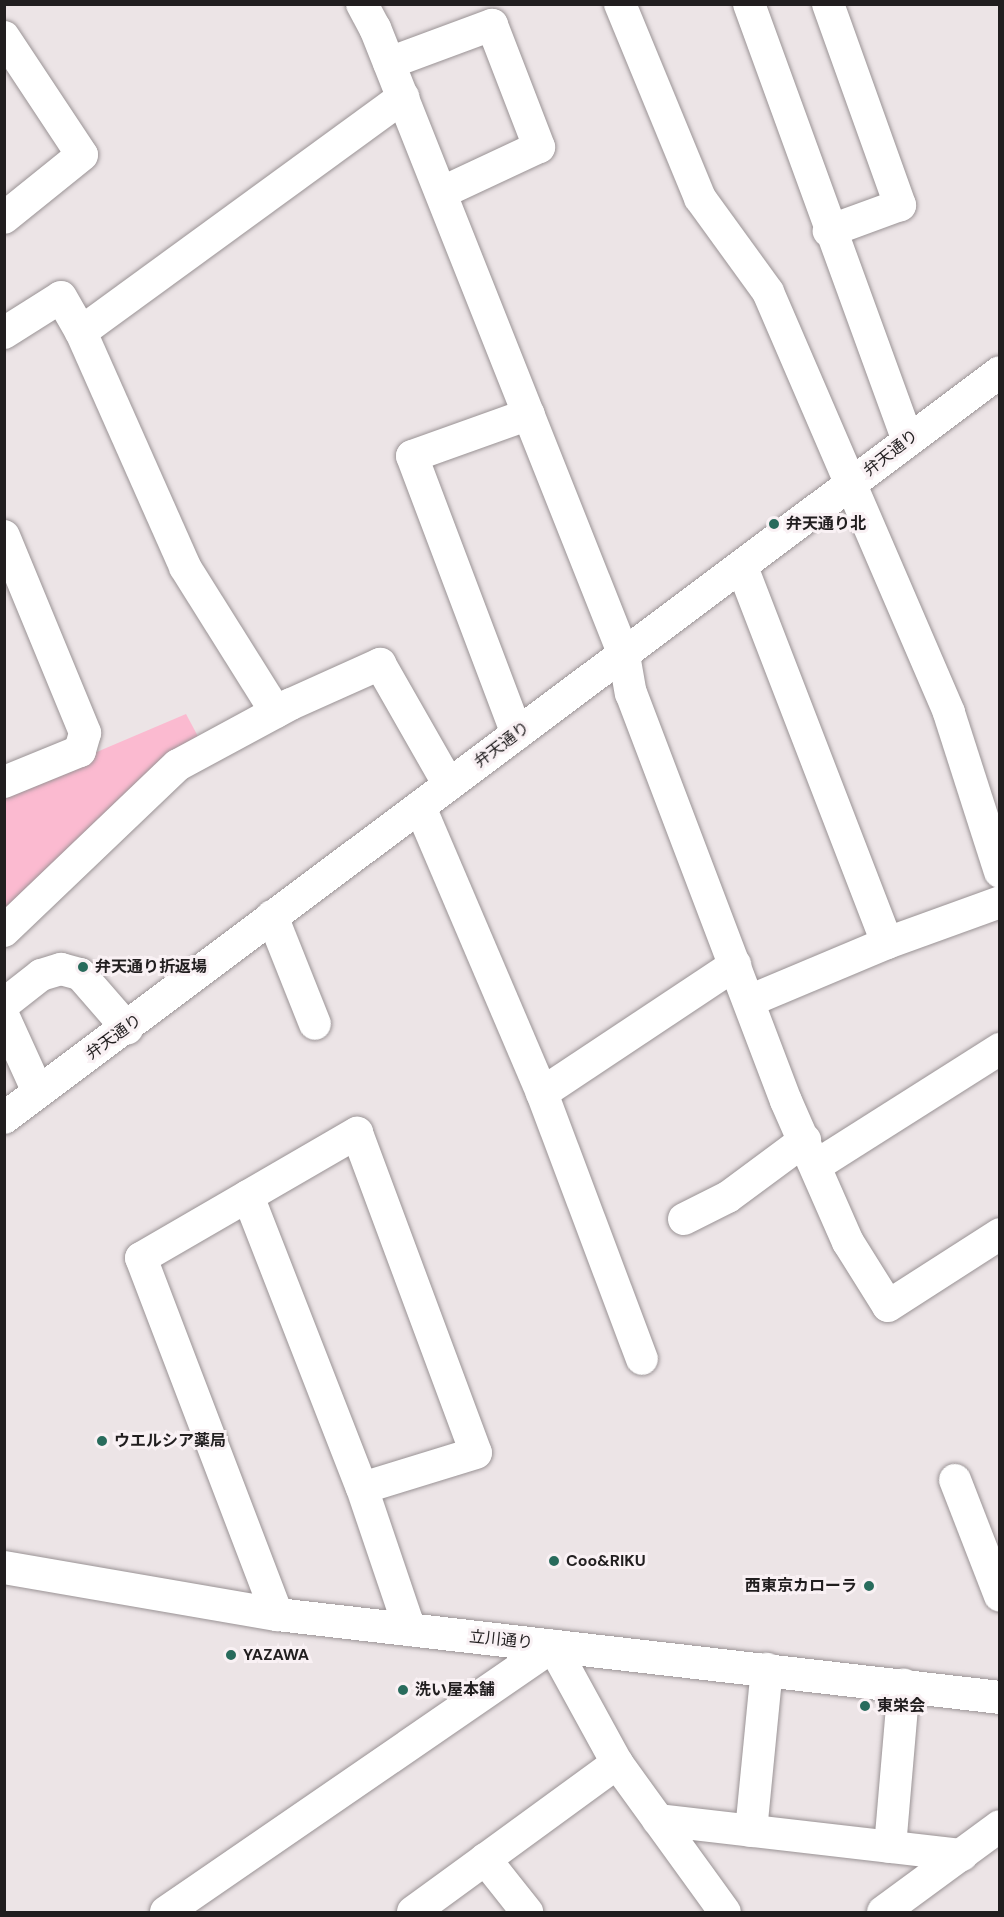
<!DOCTYPE html>
<meta charset="utf-8">
<style>
body{margin:0}
#map{position:relative;width:1004px;height:1917px;overflow:hidden;background:#ece4e6;font-family:"DM Sans","Noto Sans JP",sans-serif}
div>[style]{position:absolute}
[style*='--x']{left:calc(var(--x)*1px);top:calc(var(--y)*1px);width:calc(var(--w)*1px);rotate:calc(var(--a)*1deg)}
.green>*{inset:0;background:#fbbad0}
.roads{filter:drop-shadow(0 0 2px #9a9395) drop-shadow(0 0 2px #9a9395)}
.minor>*{height:32px;margin:-16px;padding:0 16px;transform-origin:16px;border-radius:16px;background:#fff}
.major>*{height:33px;margin:-16.5px;padding:0 16.5px;transform-origin:16.5px;border-radius:16.5px;background:#fff}
.dots>*{width:16px;height:16px;translate:-50% -50%;box-sizing:border-box;border:3px solid #f9f1f4;border-radius:50%}
span{translate:-50% -50%;white-space:nowrap;text-align:center;line-height:1.15;-webkit-text-stroke:6px #f9f1f4;paint-order:stroke}
.street-label{font-size:16px;color:#211e1f}
.poi-label{font-size:16px;color:#211e1f;font-weight:700}
.left{translate:0 -50%;text-align:left}
.right{translate:-100% -50%;text-align:right}
.frame{position:absolute;inset:0;border:6px solid #211e1f;pointer-events:none}
</style>
<div id="map">
<div class="green">
<i style="clip-path:polygon(186px 714px,201px 742px,5px 911px,5px 791px)"></i>
</div>
<div class="roads">
<div class="minor">
<i style="--x:362;--y:4;--w:27;--a:62"></i>
<i style="--x:375;--y:28;--w:675;--a:68.34"></i>
<i style="--x:624;--y:655;--w:39;--a:80"></i>
<i style="--x:631;--y:693;--w:436;--a:69.2"></i>
<i style="--x:786;--y:1101;--w:154;--a:66.3"></i>
<i style="--x:848;--y:1242;--w:75;--a:58"></i>
<i style="--x:888;--y:1306;--w:133;--a:-32.7"></i>
<i style="--x:620;--y:4;--w:210;--a:67.6"></i>
<i style="--x:700;--y:198;--w:116;--a:54.1"></i>
<i style="--x:768;--y:292;--w:458;--a:66.7"></i>
<i style="--x:949;--y:713;--w:167;--a:72.2"></i>
<i style="--x:749;--y:4;--w:463;--a:70"></i>
<i style="--x:828;--y:4;--w:214;--a:70.3"></i>
<i style="--x:900;--y:205;--w:76;--a:159.9"></i>
<i style="--x:4;--y:37;--w:141;--a:56.5"></i>
<i style="--x:82;--y:155;--w:100;--a:141.1"></i>
<i style="--x:389;--y:63;--w:110;--a:-20.3"></i>
<i style="--x:492;--y:25;--w:131;--a:68.9"></i>
<i style="--x:539;--y:147;--w:108;--a:154.9"></i>
<i style="--x:81;--y:332;--w:399;--a:-36.1"></i>
<i style="--x:4;--y:333;--w:67;--a:-32.3"></i>
<i style="--x:61;--y:297;--w:40;--a:60.3"></i>
<i style="--x:81;--y:332;--w:257;--a:66.1"></i>
<i style="--x:185;--y:567;--w:171;--a:57.9"></i>
<i style="--x:4;--y:536;--w:213;--a:67.6"></i>
<i style="--x:85;--y:733;--w:19;--a:106"></i>
<i style="--x:80;--y:751;--w:82;--a:157.8"></i>
<i style="--x:742;--y:567;--w:403;--a:68.9"></i>
<i style="--x:517;--y:734;--w:297;--a:-110.7"></i>
<i style="--x:412;--y:456;--w:124;--a:-19.7"></i>
<i style="--x:420;--y:807;--w:311;--a:66.9"></i>
<i style="--x:542;--y:1093;--w:232;--a:-33.6"></i>
<i style="--x:272;--y:916;--w:116;--a:68.3"></i>
<i style="--x:4;--y:931;--w:240;--a:-43.7"></i>
<i style="--x:178;--y:765;--w:128;--a:-28.4"></i>
<i style="--x:291;--y:704;--w:98;--a:-24.2"></i>
<i style="--x:380;--y:664;--w:139;--a:60.3"></i>
<i style="--x:749;--y:1001;--w:150;--a:-22.8"></i>
<i style="--x:887;--y:943;--w:120;--a:-19.9"></i>
<i style="--x:4;--y:1004;--w:47;--a:-38.1"></i>
<i style="--x:41;--y:975;--w:21;--a:-17"></i>
<i style="--x:61;--y:969;--w:20;--a:15"></i>
<i style="--x:80;--y:974;--w:72;--a:49"></i>
<i style="--x:4;--y:1017;--w:82;--a:65.6"></i>
<i style="--x:542;--y:1093;--w:284;--a:69.4"></i>
<i style="--x:4;--y:1118;--w:1244;--a:-36.83"></i>
<i style="--x:817;--y:1165;--w:217;--a:-32.4"></i>
<i style="--x:248;--y:1196;--w:313;--a:68.7"></i>
<i style="--x:362;--y:1488;--w:150;--a:71.3"></i>
<i style="--x:684;--y:1219;--w:49;--a:-26.6"></i>
<i style="--x:728;--y:1197;--w:96;--a:-36.5"></i>
<i style="--x:955;--y:1480;--w:124;--a:68.8"></i>
<i style="--x:277;--y:1614;--w:381;--a:-110.9"></i>
<i style="--x:141;--y:1258;--w:250;--a:-30.1"></i>
<i style="--x:357;--y:1133;--w:341;--a:69.6"></i>
<i style="--x:476;--y:1453;--w:119;--a:162.9"></i>
<i style="--x:658;--y:1820;--w:306;--a:6.6"></i>
<i style="--x:751;--y:1831;--w:163;--a:-84.4"></i>
<i style="--x:890;--y:1847;--w:163;--a:-85.1"></i>
<i style="--x:485;--y:1859;--w:68;--a:51.6"></i>
<i style="--x:166;--y:1912;--w:470;--a:-34.5"></i>
<i style="--x:553;--y:1646;--w:133;--a:61.3"></i>
<i style="--x:617;--y:1763;--w:184;--a:54.1"></i>
<i style="--x:413;--y:1912;--w:253;--a:-36.1"></i>
<i style="--x:883;--y:1912;--w:145;--a:-36.3"></i>
</div>
<div class="major">
<i style="--x:4;--y:1567;--w:277;--a:9.8"></i>
<i style="--x:277;--y:1614;--w:728;--a:6.55"></i>
</div>
</div>
<div class="dots">
<i style="left:774px;top:524px;background:#286b5c"></i>
<i style="left:83px;top:967px;background:#286b5c"></i>
<i style="left:102px;top:1441px;background:#286b5c"></i>
<i style="left:554px;top:1561px;background:#286b5c"></i>
<i style="left:869px;top:1586px;background:#286b5c"></i>
<i style="left:231px;top:1655px;background:#286b5c"></i>
<i style="left:403px;top:1690px;background:#286b5c"></i>
<i style="left:865px;top:1706px;background:#286b5c"></i>
</div>
<div class="street-label">
<span style="left:891px;top:453px;rotate:-38deg">弁天通り</span>
<span style="left:502px;top:745px;rotate:-37deg">弁天通り</span>
<span style="left:114px;top:1037px;rotate:-36deg">弁天通り</span>
<span style="left:501px;top:1640px;rotate:6deg">立川通り</span>
</div>
<div class="poi-label">
<span class="left" style="left:786px;top:524px">弁天通り北</span>
<span class="left" style="left:95px;top:967px">弁天通り折返場</span>
<span class="left" style="left:114px;top:1441px">ウエルシア薬局</span>
<span class="left" style="left:566px;top:1561px">Coo&amp;RIKU</span>
<span class="right" style="left:857px;top:1586px">西東京カローラ</span>
<span class="left" style="left:243px;top:1655px">YAZAWA</span>
<span class="left" style="left:415px;top:1690px">洗い屋本舗</span>
<span class="left" style="left:877px;top:1706px">東栄会</span>
</div>
<div class="frame"></div>
</div>
